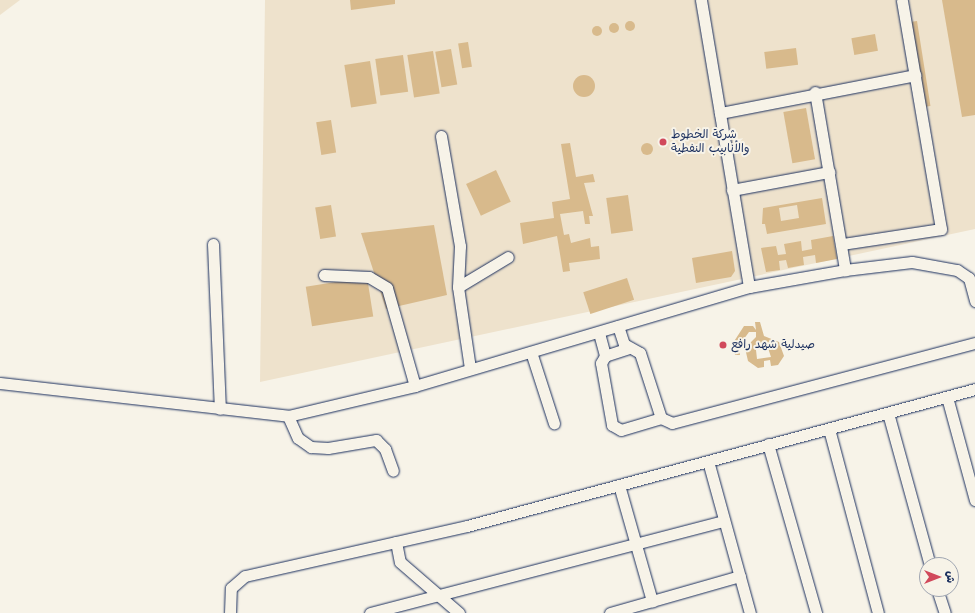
<!DOCTYPE html>
<meta charset="utf-8">
<style>
body{margin:0}
#map{position:relative;width:975px;height:613px;overflow:hidden;background:#f7f3e8;font-family:"Shantell Sans","Playpen Sans Arabic",sans-serif}
div>[style]{position:absolute}
[style*='--x']{left:calc(var(--x)*1px);top:calc(var(--y)*1px);width:calc(var(--w)*1px);rotate:calc(var(--a)*1deg)}
.built>*{inset:0;background:#eee2cc}
.building>*{inset:0;background:#d8ba8c;transform-origin:0 0}
.round{border-radius:50%}
.roads{filter:drop-shadow(0 0 1px #1b2f5e) drop-shadow(0 0 1px #1b2f5e)}
.minor>*{height:11px;margin:-5.5px;padding:0 5.5px;transform-origin:5.5px;border-radius:5.5px;background:#f7f3e8}
.dots>*{width:11px;height:11px;translate:-50% -50%;box-sizing:border-box;border:2px solid #f7f3e8;border-radius:50%}
span{translate:-50% -50%;white-space:nowrap;text-align:center;line-height:1.15;-webkit-text-stroke:4px #f7f3e8;paint-order:stroke}
.poi-label{font-size:12px;color:#1b2f5e}
.left{translate:0 -50%;text-align:left}
.north{position:absolute;left:919px;top:557px;width:40px;height:40px;box-sizing:border-box;background:#f7f3e8;border:1px solid #9fa5b1;border-radius:50%;rotate:90deg;font-size:11px;font-weight:700;line-height:16px;text-align:center;color:#1b2f5e}
.north::after{content:'';display:block;margin:auto;width:14px;height:18px;background:#d1495b;clip-path:polygon(50% 0,100% 100%,50% 72%,0 100%)}
</style>
<div id="map">
<div class="built">
<i style="clip-path:polygon(0 0,20px 0,0 15px)"></i>
<i style="clip-path:polygon(265px 0,975px 0,975px 229px,260px 382px)"></i>
</div>
<div class="building">
<i style="clip-path:polygon(350px 0,395px 0,395px 4px,351px 10px)"></i>
<i style="clip-path:polygon(942px 0,975px 0,975px 115px,962px 117px)"></i>
<i class="round" style="left:625px;top:21px;width:10px;height:10px"></i>
<i style="left:917px;top:21px;width:86px;height:7px;rotate:81deg"></i>
<i class="round" style="left:609px;top:23px;width:10px;height:10px"></i>
<i class="round" style="left:592px;top:26px;width:10px;height:10px"></i>
<i style="left:875px;top:34px;width:17px;height:24px;rotate:80deg"></i>
<i style="left:468px;top:42px;width:25px;height:10px;rotate:81deg"></i>
<i style="left:796px;top:48px;width:17px;height:32px;rotate:83deg"></i>
<i style="left:451px;top:49px;width:36px;height:16px;rotate:80deg"></i>
<i style="left:433px;top:51px;width:43px;height:26px;rotate:81deg"></i>
<i style="left:403px;top:55px;width:37px;height:28px;rotate:82deg"></i>
<i style="left:370px;top:61px;width:43px;height:26px;rotate:81deg"></i>
<i class="round" style="left:573px;top:75px;width:22px;height:22px"></i>
<i style="left:806px;top:108px;width:52px;height:23px;rotate:80deg"></i>
<i style="left:331px;top:120px;width:33px;height:15px;rotate:81deg"></i>
<i class="round" style="left:641px;top:143px;width:12px;height:12px"></i>
<i style="clip-path:polygon(570px 143px,576px 177px,593px 174px,595px 182px,584px 183px,593px 216px,589px 216px,590px 224px,585px 224px,583px 211px,560px 214px,564px 235px,569px 234px,571px 243px,590px 238px,591px 247px,599px 246px,600px 259px,569px 263px,570px 271px,563px 272px,557px 236px,523px 244px,520px 223px,554px 218px,552px 202px,570px 199px,561px 144px)"></i>
<i style="left:496px;top:170px;width:35px;height:33px;rotate:65deg"></i>
<i style="left:628px;top:195px;width:36px;height:22px;rotate:82deg"></i>
<i style="clip-path:polygon(evenodd,822px 198px,826px 224px,767px 234px,765px 224px,762px 224px,763px 208px,822px 198px,797px 205px,799px 218px,781px 221px,779px 208px,797px 205px)"></i>
<i style="left:331px;top:205px;width:32px;height:16px;rotate:81deg"></i>
<i style="clip-path:polygon(434px 225px,447px 295px,386px 309px,361px 233px)"></i>
<i style="clip-path:polygon(833px 236px,837px 259px,816px 263px,815px 255px,803px 257px,804px 265px,788px 268px,786px 260px,779px 261px,780px 270px,766px 272px,761px 248px,776px 246px,778px 255px,786px 254px,784px 244px,801px 241px,802px 251px,812px 249px,811px 240px)"></i>
<i style="clip-path:polygon(732px 251px,735px 271px,731px 277px,696px 283px,692px 258px)"></i>
<i style="left:367px;top:277px;width:40px;height:62px;rotate:81deg"></i>
<i style="left:627px;top:278px;width:23px;height:46px;rotate:72deg"></i>
<i style="clip-path:polygon(evenodd,755px 322px,760px 322px,764px 336px,779px 342px,784px 356px,778px 365px,771px 366px,770px 360px,764px 361px,764px 367px,758px 368px,748px 361px,745px 348px,756px 337px,756px 332px,749px 332px,738px 347px,740px 355px,735px 355px,733px 343px,744px 326px,753px 326px,756px 330px,755px 322px,768px 348px,771px 357px,757px 359px,756px 350px,768px 348px)"></i>
</div>
<div class="roads">
<div class="minor">
<i style="--x:701;--y:0;--w:291;--a:80.5"></i>
<i style="--x:815;--y:92;--w:181;--a:80.4"></i>
<i style="--x:720;--y:113;--w:199;--a:-11"></i>
<i style="--x:441;--y:136;--w:112;--a:80.2"></i>
<i style="--x:460;--y:246;--w:41;--a:92.8"></i>
<i style="--x:458;--y:287;--w:82;--a:81.6"></i>
<i style="--x:732;--y:190;--w:99;--a:-10.5"></i>
<i style="--x:213;--y:244;--w:165;--a:87.6"></i>
<i style="--x:842;--y:244;--w:100;--a:-8.6"></i>
<i style="--x:941;--y:229;--w:232;--a:-99.7"></i>
<i style="--x:324;--y:275;--w:45;--a:2.5"></i>
<i style="--x:369;--y:277;--w:21;--a:31"></i>
<i style="--x:387;--y:288;--w:102;--a:74.1"></i>
<i style="--x:458;--y:287;--w:58;--a:-31"></i>
<i style="--x:618;--y:326;--w:19;--a:72"></i>
<i style="--x:624;--y:344;--w:18;--a:29"></i>
<i style="--x:640;--y:353;--w:68;--a:72.1"></i>
<i style="--x:661;--y:418;--w:12;--a:24"></i>
<i style="--x:672;--y:423;--w:313;--a:-14.8"></i>
<i style="--x:599;--y:333;--w:24;--a:75"></i>
<i style="--x:629;--y:348;--w:25;--a:162"></i>
<i style="--x:605;--y:356;--w:8;--a:120"></i>
<i style="--x:601;--y:363;--w:63;--a:79.9"></i>
<i style="--x:612;--y:425;--w:10;--a:29"></i>
<i style="--x:621;--y:430;--w:42;--a:-16.7"></i>
<i style="--x:531;--y:352;--w:75;--a:72.1"></i>
<i style="--x:0;--y:383;--w:290;--a:6.5"></i>
<i style="--x:288;--y:416;--w:130;--a:-13.3"></i>
<i style="--x:415;--y:386;--w:348;--a:-16.5"></i>
<i style="--x:749;--y:287;--w:97;--a:-10"></i>
<i style="--x:845;--y:270;--w:67;--a:-6.8"></i>
<i style="--x:912;--y:262;--w:46;--a:10.1"></i>
<i style="--x:957;--y:270;--w:14;--a:34"></i>
<i style="--x:969;--y:278;--w:24;--a:75"></i>
<i style="--x:947;--y:397;--w:107;--a:74.8"></i>
<i style="--x:888;--y:413;--w:158;--a:74.6"></i>
<i style="--x:288;--y:416;--w:24;--a:66"></i>
<i style="--x:298;--y:438;--w:16;--a:35"></i>
<i style="--x:311;--y:447;--w:17;--a:3"></i>
<i style="--x:328;--y:448;--w:49;--a:-9.5"></i>
<i style="--x:376;--y:440;--w:13;--a:45"></i>
<i style="--x:385;--y:449;--w:23;--a:70"></i>
<i style="--x:829;--y:429;--w:190;--a:75.1"></i>
<i style="--x:768;--y:444;--w:176;--a:74.1"></i>
<i style="--x:708;--y:461;--w:158;--a:74.6"></i>
<i style="--x:619;--y:485;--w:121;--a:74.1"></i>
<i style="--x:396;--y:542;--w:20;--a:79"></i>
<i style="--x:400;--y:562;--w:78;--a:40.8"></i>
<i style="--x:937;--y:589;--w:25;--a:72"></i>
<i style="--x:230;--y:613;--w:25;--a:-88"></i>
<i style="--x:231;--y:588;--w:18;--a:-41"></i>
<i style="--x:245;--y:576;--w:228;--a:-12.7"></i>
<i style="--x:467;--y:526;--w:526;--a:-15.09"></i>
<i style="--x:370;--y:613;--w:365;--a:-14.6"></i>
<i style="--x:610;--y:613;--w:135;--a:-15.9"></i>
</div>
</div>
<div class="dots">
<i style="left:663px;top:142px;background:#d1495b"></i>
<i style="left:723px;top:345px;background:#d1495b"></i>
</div>
<div class="poi-label">
<span class="left" style="left:671px;top:142px">شركة الخطوط<br>والأنابيب النفطية</span>
<span class="left" style="left:731px;top:345px">صيدلية شهد رافع</span>
</div>
<div class="north">ش</div>
</div>
